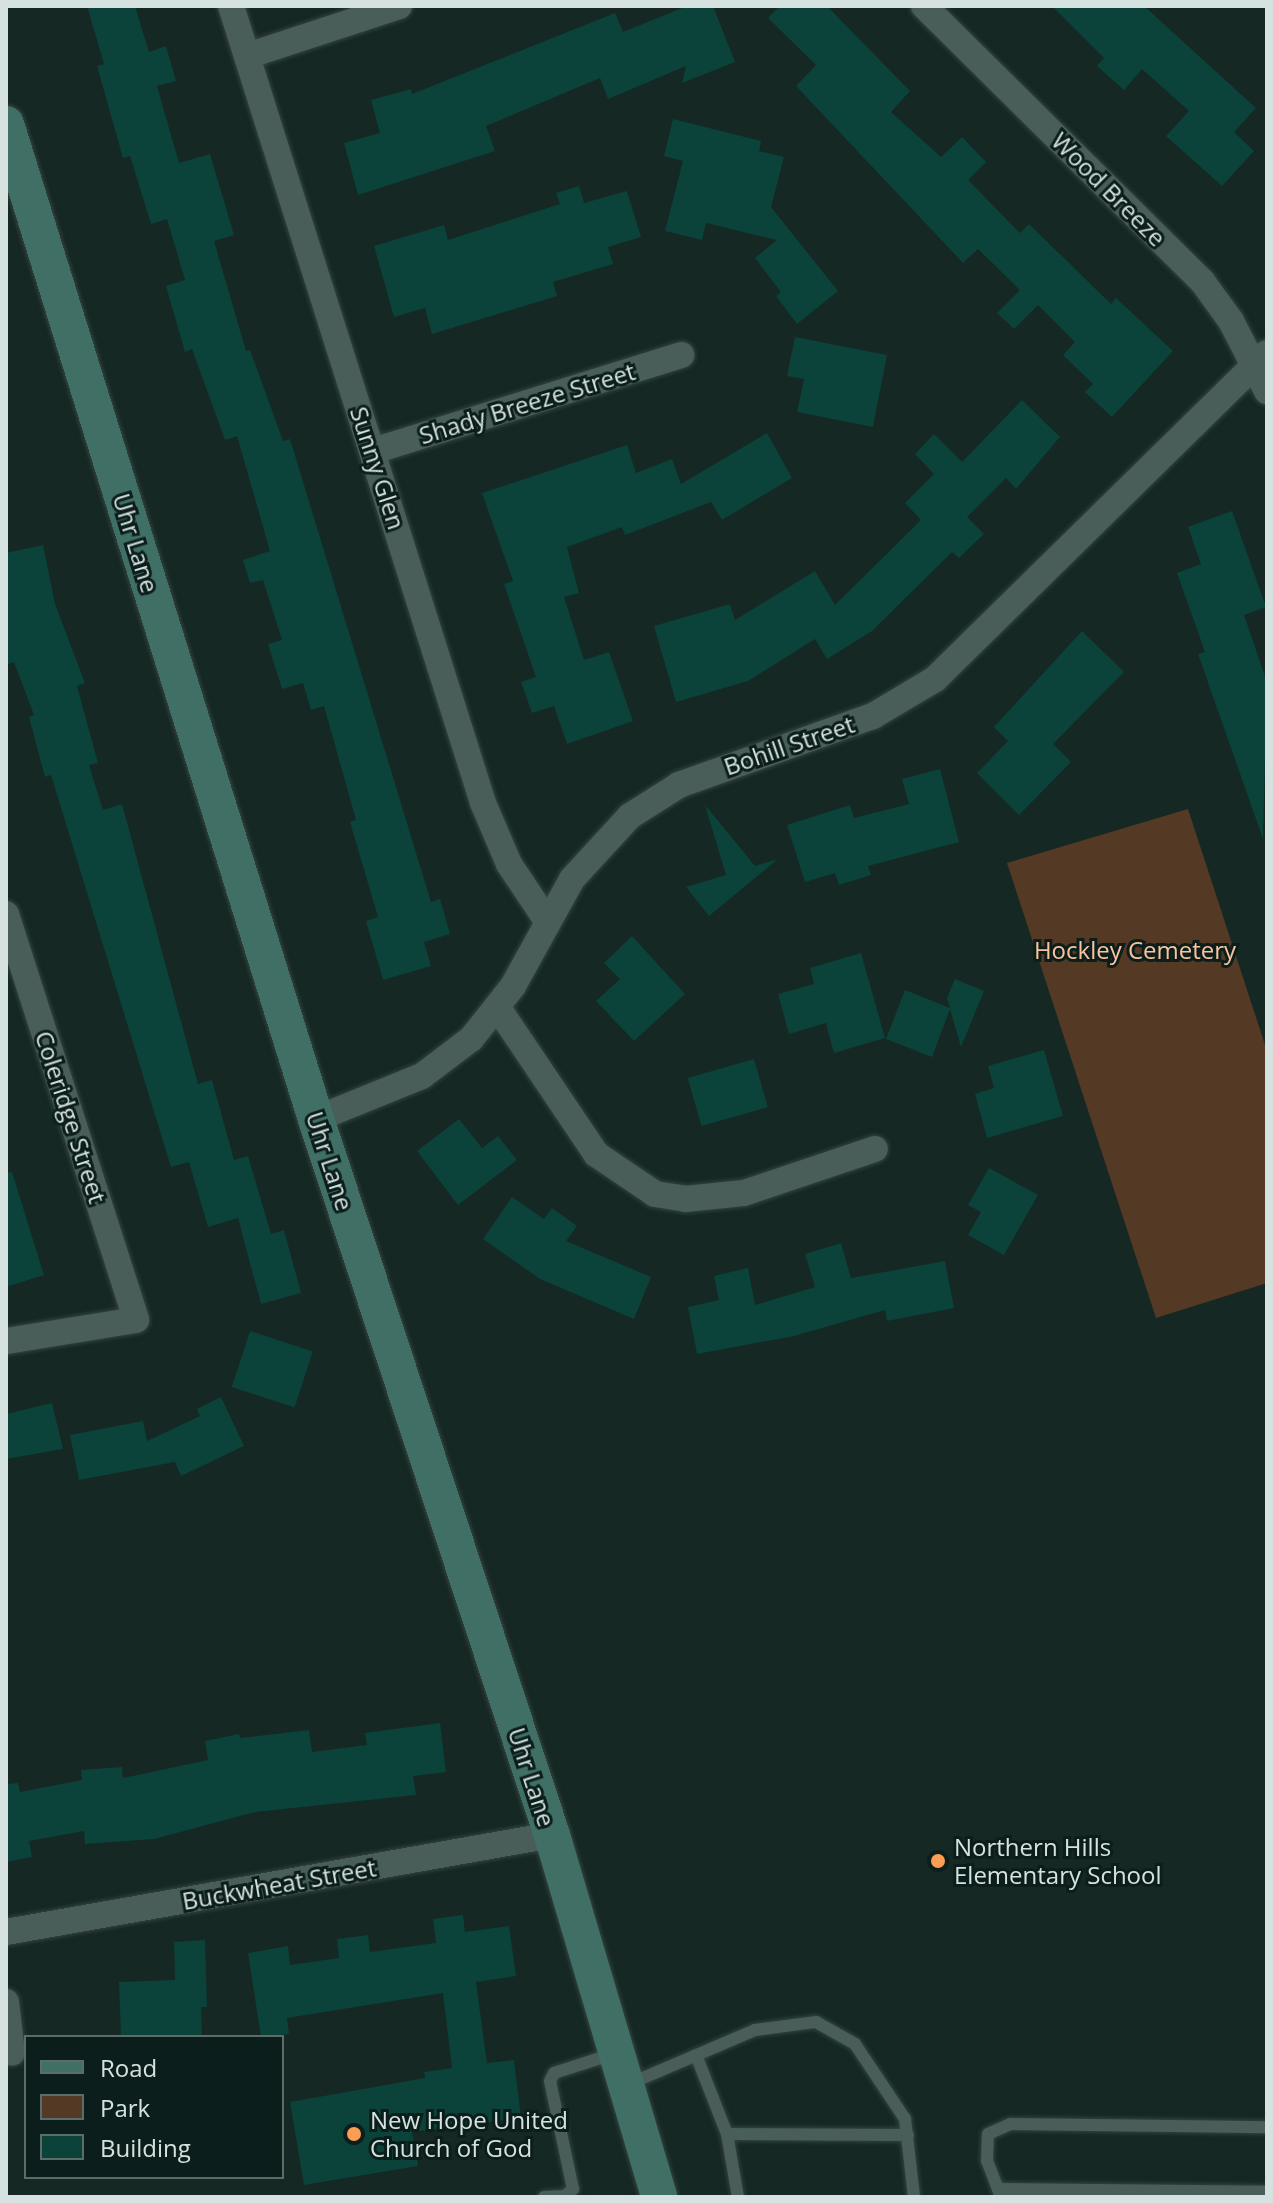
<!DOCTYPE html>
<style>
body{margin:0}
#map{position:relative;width:1273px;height:2203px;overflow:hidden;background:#152824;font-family:"Open Sans",sans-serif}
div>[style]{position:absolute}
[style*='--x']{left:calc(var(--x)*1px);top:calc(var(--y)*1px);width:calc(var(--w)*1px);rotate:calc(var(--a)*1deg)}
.green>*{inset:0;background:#543925}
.building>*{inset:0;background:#0b4239;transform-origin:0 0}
.roads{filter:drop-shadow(0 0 2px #34433f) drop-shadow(0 0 2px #34433f)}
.lane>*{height:12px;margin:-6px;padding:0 6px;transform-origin:6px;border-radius:6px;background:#495e59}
.street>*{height:26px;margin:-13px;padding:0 13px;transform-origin:13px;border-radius:13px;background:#495e59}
.secondary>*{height:36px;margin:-18px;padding:0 18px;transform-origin:18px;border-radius:18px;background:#406f66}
.dots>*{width:22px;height:22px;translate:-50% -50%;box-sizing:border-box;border:4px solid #0b1e1b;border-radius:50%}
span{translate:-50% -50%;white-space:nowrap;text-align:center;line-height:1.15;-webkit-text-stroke:6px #0b1e1b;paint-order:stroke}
.street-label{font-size:24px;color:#d6e2df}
.park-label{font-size:24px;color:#fac39e}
.poi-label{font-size:24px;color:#d6e2df}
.left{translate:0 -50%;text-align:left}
.frame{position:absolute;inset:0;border:8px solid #d6e2df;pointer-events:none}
.legend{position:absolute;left:24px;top:2035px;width:260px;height:144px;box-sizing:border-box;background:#0b1e1b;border:2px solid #5c6c69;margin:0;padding:10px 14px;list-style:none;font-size:24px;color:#d6e2df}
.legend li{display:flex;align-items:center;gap:16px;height:40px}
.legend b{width:40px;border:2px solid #5c6c69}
</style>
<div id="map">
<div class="green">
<i style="clip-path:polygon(1188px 809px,1267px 1051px,1267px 1283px,1156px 1318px,1007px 863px)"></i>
</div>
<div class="building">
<i style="clip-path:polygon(87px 6px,135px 6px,149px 52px,166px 46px,176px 81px,157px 86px,179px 163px,210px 154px,234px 235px,214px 241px,246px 351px,250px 350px,283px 441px,290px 439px,431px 902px,440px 899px,450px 934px,424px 942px,431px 966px,383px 980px,366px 921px,378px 917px,350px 822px,356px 820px,324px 706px,311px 710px,303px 683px,282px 689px,268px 644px,282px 640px,263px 580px,250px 583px,243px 560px,270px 551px,237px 436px,225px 440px,192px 349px,185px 352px,166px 286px,185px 280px,167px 219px,151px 224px,130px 156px,123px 158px,97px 66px,104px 64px)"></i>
<i style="clip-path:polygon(687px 6px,713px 6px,735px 62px,682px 83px,686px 66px,608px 99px,600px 78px,486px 126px,495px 151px,358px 195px,344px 143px,380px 133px,371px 100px,411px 89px,412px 94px,615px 13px,623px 32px)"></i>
<i style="clip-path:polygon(780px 6px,827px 6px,910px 91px,891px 112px,941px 157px,962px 137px,986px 162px,968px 180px,1020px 233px,1029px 224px,1111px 304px,1116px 298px,1173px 351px,1112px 417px,1085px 392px,1093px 384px,1063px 355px,1075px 342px,1038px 305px,1014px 329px,997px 313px,1020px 290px,978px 249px,963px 263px,796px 86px,816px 65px,768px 18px)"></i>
<i style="clip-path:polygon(1052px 6px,1144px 6px,1256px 108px,1234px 132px,1254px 151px,1222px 186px,1166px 136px,1189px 111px,1142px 69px,1124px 90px,1097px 66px,1104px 58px)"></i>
<i style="clip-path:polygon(673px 119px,761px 141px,759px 151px,784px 157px,771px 207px,838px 291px,797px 324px,776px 296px,781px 292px,755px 258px,777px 240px,706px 223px,702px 240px,665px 231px,683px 161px,664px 156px)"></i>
<i style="clip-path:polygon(579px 186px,584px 203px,627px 191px,641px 237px,608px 247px,613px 264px,553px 282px,557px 296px,432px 334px,425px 308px,394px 317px,374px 246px,444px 225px,448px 240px,560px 204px,556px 193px)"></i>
<i style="clip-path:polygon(795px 337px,887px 355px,873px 427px,797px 412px,804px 379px,787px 376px)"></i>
<i style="clip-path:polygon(1022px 400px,1060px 437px,1016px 489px,1006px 478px,967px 517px,984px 534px,959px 558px,952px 552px,872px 631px,827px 659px,815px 639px,748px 681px,676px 702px,654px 626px,730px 604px,735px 620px,815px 571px,835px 605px,921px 520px,905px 503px,934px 474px,915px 454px,934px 434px,962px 462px)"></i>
<i style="clip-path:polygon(767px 433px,792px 478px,722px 520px,711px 502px,625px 535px,622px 527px,567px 547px,579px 593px,564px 597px,584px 660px,609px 652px,633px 721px,567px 744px,554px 706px,532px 713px,521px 682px,536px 677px,504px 584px,513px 581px,482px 493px,627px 445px,636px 473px,672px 459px,681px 484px)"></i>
<i style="clip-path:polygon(1232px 511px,1266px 607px,1244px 615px,1267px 682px,1263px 839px,1198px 654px,1205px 652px,1177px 573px,1201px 564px,1188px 527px)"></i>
<i style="clip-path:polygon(43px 545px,55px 604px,85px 683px,77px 686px,98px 763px,89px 765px,103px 810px,122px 804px,198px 1084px,212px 1080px,234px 1160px,248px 1156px,271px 1234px,284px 1230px,301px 1293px,261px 1304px,238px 1218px,208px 1227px,189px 1162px,171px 1167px,51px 775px,45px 777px,29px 717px,34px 715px,14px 662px,6px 665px,6px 553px)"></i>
<i style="clip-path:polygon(1082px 631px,1124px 672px,1053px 744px,1071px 762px,1019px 815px,977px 773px,1008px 741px,994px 727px)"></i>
<i style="clip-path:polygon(940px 769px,959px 842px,868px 866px,871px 875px,839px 885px,835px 873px,805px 882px,787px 825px,850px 805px,854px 818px,909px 804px,902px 779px)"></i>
<i style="clip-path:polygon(705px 805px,755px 866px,778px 859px,709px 916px,686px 887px,726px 875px)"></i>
<i style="clip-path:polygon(632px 936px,685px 994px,634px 1041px,596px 1001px,620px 979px,604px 963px)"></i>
<i style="clip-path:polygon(861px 953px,885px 1038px,834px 1053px,826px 1023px,789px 1034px,778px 994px,814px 984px,810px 968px)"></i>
<i style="clip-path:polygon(955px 979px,984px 991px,961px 1047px,950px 1009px,932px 1057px,886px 1039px,905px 990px,950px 1008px,947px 998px)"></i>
<i style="clip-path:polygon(1044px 1050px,1063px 1116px,987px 1138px,975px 1094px,994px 1088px,988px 1066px)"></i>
<i style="left:754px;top:1059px;width:50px;height:69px;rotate:74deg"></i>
<i style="clip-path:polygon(459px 1119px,482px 1148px,498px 1136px,517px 1160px,458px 1205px,417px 1151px)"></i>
<i style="clip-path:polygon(989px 1168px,1038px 1195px,1004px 1255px,968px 1235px,981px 1212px,968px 1205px)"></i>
<i style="clip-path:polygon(12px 1172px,44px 1275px,6px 1287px,6px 1173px)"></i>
<i style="clip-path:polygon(512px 1197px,544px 1219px,552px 1208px,577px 1226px,566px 1241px,651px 1277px,634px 1319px,540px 1279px,483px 1239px)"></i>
<i style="clip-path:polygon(841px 1243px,851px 1278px,945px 1261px,954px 1308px,887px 1321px,885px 1310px,794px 1336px,697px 1354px,688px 1307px,719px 1300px,714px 1276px,748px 1268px,755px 1305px,815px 1287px,805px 1254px)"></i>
<i style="left:250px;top:1331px;width:66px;height:59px;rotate:18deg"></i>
<i style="clip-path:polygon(221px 1397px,244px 1446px,181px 1476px,175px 1462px,79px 1480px,70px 1435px,143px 1421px,147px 1441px,200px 1416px,197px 1409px)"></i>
<i style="clip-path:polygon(52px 1403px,63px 1449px,6px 1459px,6px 1414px)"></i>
<i style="clip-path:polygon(440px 1723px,446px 1772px,413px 1776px,416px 1795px,255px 1812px,154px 1839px,85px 1844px,84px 1831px,29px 1841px,32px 1857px,6px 1862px,6px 1784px,18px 1783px,20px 1792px,82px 1780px,81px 1770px,122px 1767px,123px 1778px,208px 1760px,205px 1741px,239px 1734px,240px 1738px,309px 1730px,312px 1752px,367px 1745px,365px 1733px)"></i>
<i style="clip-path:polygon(463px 1915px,465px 1932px,509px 1926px,516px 1976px,476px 1982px,487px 2063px,514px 2060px,521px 2118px,412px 2132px,418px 2166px,304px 2185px,290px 2102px,425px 2078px,424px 2072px,452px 2068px,443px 1993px,287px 2018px,289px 2034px,261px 2037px,248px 1953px,288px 1946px,290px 1965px,339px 1958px,337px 1939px,368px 1935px,370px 1952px,436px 1943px,433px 1919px)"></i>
<i style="clip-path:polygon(205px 1940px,207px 2007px,201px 2007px,202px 2037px,121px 2037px,119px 1982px,175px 1980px,174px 1942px)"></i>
</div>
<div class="roads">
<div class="lane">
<i style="--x:696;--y:2055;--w:85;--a:68.6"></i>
<i style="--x:629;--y:2084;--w:137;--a:-23.2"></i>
<i style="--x:755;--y:2030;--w:62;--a:-7.5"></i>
<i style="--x:816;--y:2022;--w:45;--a:29.4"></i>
<i style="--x:855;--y:2044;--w:90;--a:56.3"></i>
<i style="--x:905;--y:2119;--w:79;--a:83.4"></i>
<i style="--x:998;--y:2189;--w:269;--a:0.6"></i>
<i style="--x:544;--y:2197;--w:21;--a:-3"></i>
<i style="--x:565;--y:2196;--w:11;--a:-41"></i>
<i style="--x:573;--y:2189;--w:110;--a:-102"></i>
<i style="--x:550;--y:2081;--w:9;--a:-63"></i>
<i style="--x:554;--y:2073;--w:62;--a:-17.9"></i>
<i style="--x:738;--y:2197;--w:64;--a:-99.9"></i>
<i style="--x:727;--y:2134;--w:181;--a:0.3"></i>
<i style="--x:1001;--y:2197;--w:39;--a:-111"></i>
<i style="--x:987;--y:2161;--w:27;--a:-88"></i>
<i style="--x:988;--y:2134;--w:24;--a:-24"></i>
<i style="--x:1010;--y:2124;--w:257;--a:0.7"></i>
</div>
<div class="street">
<i style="--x:231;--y:6;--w:836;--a:72.45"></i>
<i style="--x:483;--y:803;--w:66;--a:66.9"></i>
<i style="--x:509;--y:864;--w:69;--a:56.3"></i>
<i style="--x:924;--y:6;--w:391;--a:44.7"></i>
<i style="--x:1202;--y:281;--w:49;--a:54.1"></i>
<i style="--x:1231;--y:321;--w:79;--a:62.8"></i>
<i style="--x:247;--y:56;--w:160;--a:-18.2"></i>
<i style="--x:373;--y:451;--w:323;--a:-17.3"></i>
<i style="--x:6;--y:914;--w:426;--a:72.2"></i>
<i style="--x:136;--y:1320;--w:132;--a:170.8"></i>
<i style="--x:498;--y:1008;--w:176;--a:56.1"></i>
<i style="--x:596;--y:1154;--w:71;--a:34.1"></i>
<i style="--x:655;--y:1194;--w:30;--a:9"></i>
<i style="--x:685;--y:1199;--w:59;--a:-5.8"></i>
<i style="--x:744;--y:1193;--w:138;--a:-18.6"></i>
<i style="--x:316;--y:1119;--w:114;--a:-22.1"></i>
<i style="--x:422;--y:1076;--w:61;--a:-37.1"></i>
<i style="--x:471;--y:1039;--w:68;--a:-51.6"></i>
<i style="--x:513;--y:986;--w:122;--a:-61.1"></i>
<i style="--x:572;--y:879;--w:86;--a:-47.4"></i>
<i style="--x:630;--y:816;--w:58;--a:-32.3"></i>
<i style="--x:679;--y:785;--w:206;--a:-19.6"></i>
<i style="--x:873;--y:716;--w:72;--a:-30.8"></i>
<i style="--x:935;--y:679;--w:465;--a:-44.5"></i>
<i style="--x:6;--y:1932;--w:555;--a:-10.07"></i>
<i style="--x:6;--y:2002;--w:51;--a:83.3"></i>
</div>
<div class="secondary">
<i style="--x:6;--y:124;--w:1042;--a:72.7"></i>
<i style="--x:316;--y:1119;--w:754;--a:71.76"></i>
<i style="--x:552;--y:1835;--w:377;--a:73.5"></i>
</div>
</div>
<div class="dots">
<i style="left:938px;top:1861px;background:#fd9d54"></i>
<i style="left:354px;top:2134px;background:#fd9d54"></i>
</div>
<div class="street-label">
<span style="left:1109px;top:189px;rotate:45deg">Wood Breeze</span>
<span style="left:527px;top:403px;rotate:-17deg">Shady Breeze Street</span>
<span style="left:378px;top:468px;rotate:72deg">Sunny Glen</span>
<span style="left:136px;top:543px;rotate:73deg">Uhr Lane</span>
<span style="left:789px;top:745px;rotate:-19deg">Bohill Street</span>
<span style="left:71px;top:1117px;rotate:72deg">Coleridge Street</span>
<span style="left:330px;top:1161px;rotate:72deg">Uhr Lane</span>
<span style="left:532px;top:1777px;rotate:72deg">Uhr Lane</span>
<span style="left:279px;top:1884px;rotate:-10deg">Buckwheat Street</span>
</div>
<div class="park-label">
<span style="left:1135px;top:950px">Hockley Cemetery</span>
</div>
<div class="poi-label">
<span class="left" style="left:954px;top:1861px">Northern Hills<br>Elementary School</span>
<span class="left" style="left:370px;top:2134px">New Hope United<br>Church of God</span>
</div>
<div class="frame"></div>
<ul class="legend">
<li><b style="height:10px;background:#406f66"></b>Road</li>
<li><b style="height:22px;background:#543925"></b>Park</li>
<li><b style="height:22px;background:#0b4239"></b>Building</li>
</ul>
</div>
